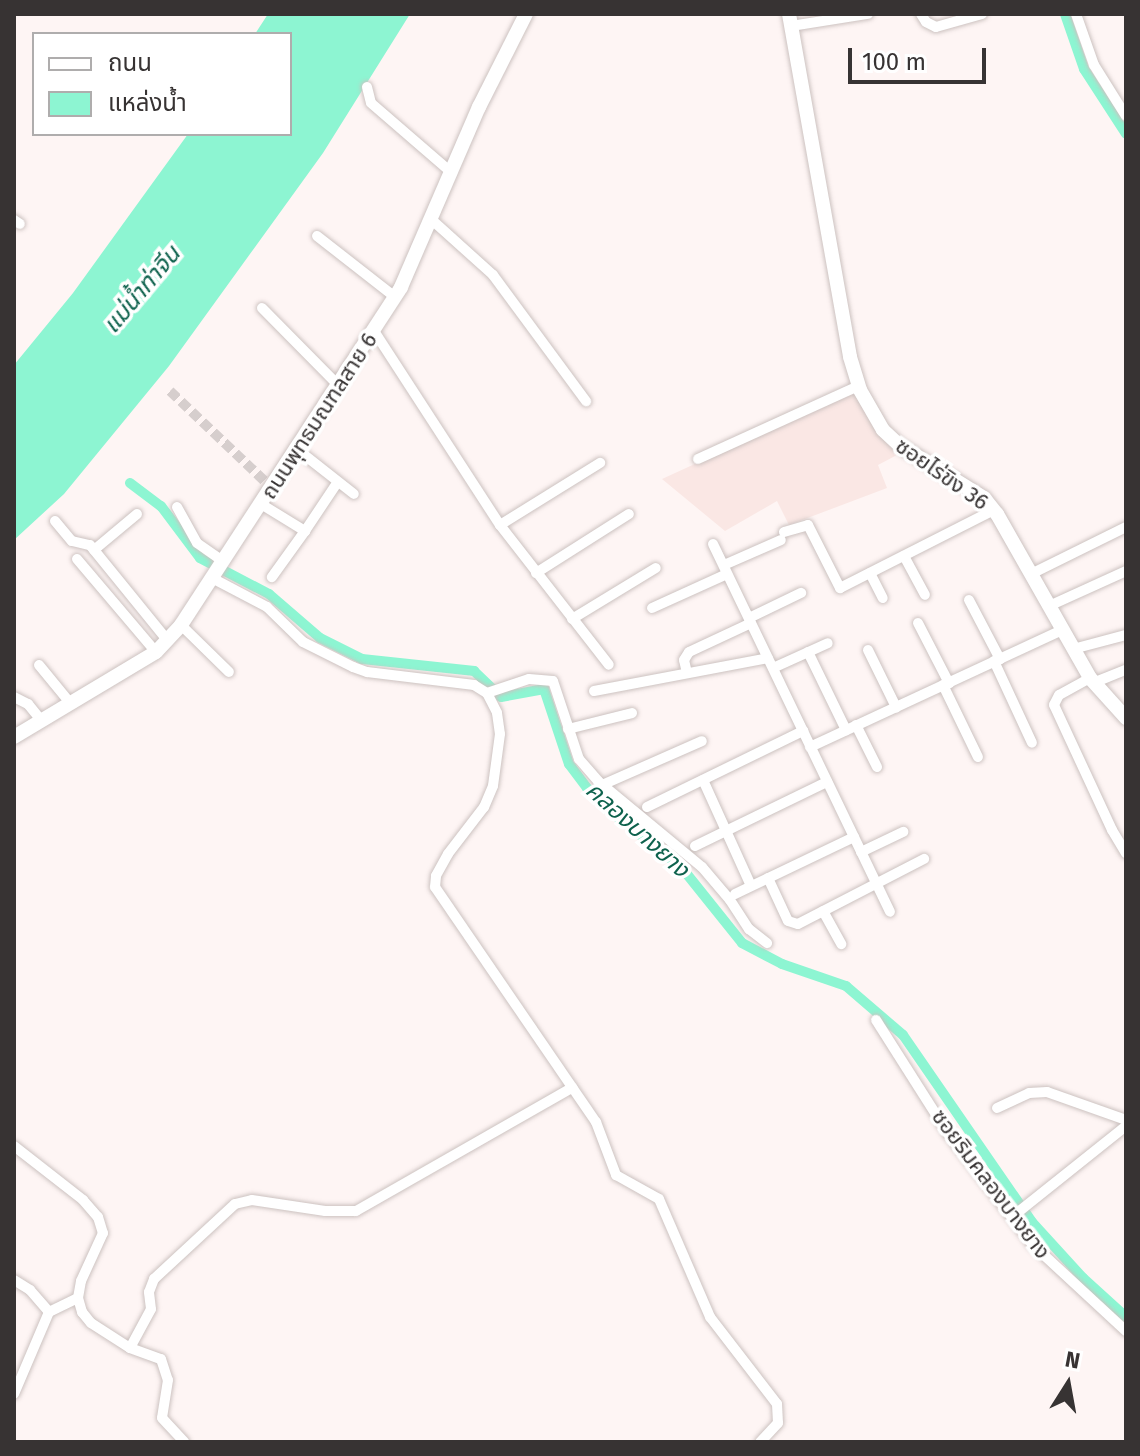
<!DOCTYPE html>
<meta charset="utf-8">
<style>
body{margin:0}
#map{position:relative;width:1140px;height:1456px;overflow:hidden;background:#fef5f4;font-family:"Fira Sans","Noto Sans Thai",sans-serif}
div>[style]{position:absolute}
[style*='--x']{left:calc(var(--x)*1px);top:calc(var(--y)*1px);width:calc(var(--w)*1px);rotate:calc(var(--a)*1deg)}
.built>*{inset:0;background:#fae7e4}
.water>*{inset:0;background:#8df5d2}
.canal>*{height:10px;margin:-5px;padding:0 5px;transform-origin:5px;border-radius:5px;background:#8df5d2}
.street-tunnel>*{height:10px;margin-top:-5px;transform-origin:0;background:repeating-linear-gradient(90deg,#d6cecd 0 10px,transparent 0 15px)}
.roads{filter:drop-shadow(0 0 2px #ccc2c0) drop-shadow(0 0 2px #ccc2c0)}
.street>*{height:10px;margin:-5px;padding:0 5px;transform-origin:5px;border-radius:5px;background:#fff}
.secondary>*{height:14px;margin:-7px;padding:0 7px;transform-origin:7px;border-radius:7px;background:#fff}
span{translate:-50% -50%;white-space:nowrap;text-align:center;line-height:1.15;-webkit-text-stroke:7px #fff;paint-order:stroke}
.street-label{font-size:22px;color:#373333}
.water-label{font-size:24px;color:#0e624d;font-style:italic}
.frame{position:absolute;inset:0;border:16px solid #373333;pointer-events:none}
.legend{position:absolute;left:32px;top:32px;width:260px;height:104px;box-sizing:border-box;background:#fff;border:2px solid #afadad;margin:0;padding:10px 14px;list-style:none;font-size:24px;color:#373333}
.legend li{display:flex;align-items:center;gap:16px;height:40px}
.legend b{width:40px;border:2px solid #afadad}
.north{position:absolute;left:1028px;top:1344px;width:80px;height:80px;-webkit-text-stroke:6px #fff;paint-order:stroke;rotate:11deg;font-size:22px;font-weight:700;line-height:32px;text-align:center;color:#373333}
.north::after{content:'';display:block;margin:auto;width:28px;height:36px;background:#373333;clip-path:polygon(50% 0,100% 100%,50% 72%,0 100%)}
.scale{position:absolute;left:848px;top:48px;width:138px;height:36px;box-sizing:border-box;border:4px solid #373333;border-top:0;padding-left:10px;font-size:24px;line-height:28px;white-space:nowrap;color:#373333;-webkit-text-stroke:6px #fff;paint-order:stroke}
</style>
<div id="map">
<div class="built">
<i style="clip-path:polygon(854px 391px,874px 428px,897px 455px,878px 465px,887px 488px,789px 525px,777px 501px,725px 531px,662px 479px)"></i>
</div>
<div class="water">
<i style="clip-path:polygon(268px 14px,410px 14px,323px 153px,169px 366px,64px 494px,14px 540px,14px 365px,73px 293px,188px 134px,290px 134px,290px 34px,255px 34px)"></i>
</div>
<div class="canal">
<i style="--x:1065;--y:14;--w:58;--a:70.9"></i>
<i style="--x:1084;--y:69;--w:77;--a:57.1"></i>
<i style="--x:130;--y:483;--w:39;--a:37"></i>
<i style="--x:161;--y:506;--w:65;--a:53.1"></i>
<i style="--x:200;--y:558;--w:78;--a:27.6"></i>
<i style="--x:269;--y:594;--w:67;--a:40.8"></i>
<i style="--x:320;--y:638;--w:47;--a:26.6"></i>
<i style="--x:362;--y:659;--w:113;--a:6.1"></i>
<i style="--x:474;--y:671;--w:37;--a:44"></i>
<i style="--x:501;--y:697;--w:44;--a:-10.5"></i>
<i style="--x:544;--y:689;--w:79;--a:71.6"></i>
<i style="--x:569;--y:764;--w:30;--a:53"></i>
<i style="--x:587;--y:788;--w:28;--a:46"></i>
<i style="--x:606;--y:808;--w:97;--a:38.3"></i>
<i style="--x:682;--y:868;--w:96;--a:51.3"></i>
<i style="--x:742;--y:943;--w:45;--a:27.7"></i>
<i style="--x:782;--y:964;--w:68;--a:19"></i>
<i style="--x:846;--y:986;--w:75;--a:40.7"></i>
<i style="--x:903;--y:1035;--w:227;--a:55.4"></i>
<i style="--x:1032;--y:1222;--w:76;--a:47.7"></i>
<i style="--x:1083;--y:1278;--w:58;--a:42.2"></i>
</div>
<div class="street-tunnel">
<i style="--x:170;--y:391;--w:141;--a:43.6"></i>
</div>
<div class="roads">
<div class="street">
<i style="--x:921;--y:14;--w:9;--a:58"></i>
<i style="--x:926;--y:22;--w:11;--a:27"></i>
<i style="--x:936;--y:27;--w:48;--a:-15.8"></i>
<i style="--x:1076;--y:14;--w:54;--a:70.6"></i>
<i style="--x:1094;--y:65;--w:60;--a:57.9"></i>
<i style="--x:791;--y:26;--w:78;--a:-8.9"></i>
<i style="--x:367;--y:87;--w:16;--a:76"></i>
<i style="--x:371;--y:103;--w:107;--a:40.8"></i>
<i style="--x:14;--y:220;--w:7;--a:34"></i>
<i style="--x:432;--y:220;--w:82;--a:42"></i>
<i style="--x:493;--y:275;--w:157;--a:53.6"></i>
<i style="--x:317;--y:236;--w:99;--a:38"></i>
<i style="--x:262;--y:308;--w:110;--a:45.4"></i>
<i style="--x:374;--y:331;--w:231;--a:57"></i>
<i style="--x:500;--y:525;--w:177;--a:52.1"></i>
<i style="--x:298;--y:450;--w:71;--a:38.2"></i>
<i style="--x:698;--y:459;--w:176;--a:-24.5"></i>
<i style="--x:261;--y:504;--w:52;--a:31.5"></i>
<i style="--x:305;--y:531;--w:57;--a:125.7"></i>
<i style="--x:177;--y:507;--w:41;--a:60.9"></i>
<i style="--x:197;--y:543;--w:32;--a:35"></i>
<i style="--x:55;--y:521;--w:26;--a:50"></i>
<i style="--x:72;--y:541;--w:18;--a:13"></i>
<i style="--x:90;--y:545;--w:124;--a:50.9"></i>
<i style="--x:500;--y:525;--w:118;--a:-31.8"></i>
<i style="--x:305;--y:531;--w:58;--a:-56.3"></i>
<i style="--x:784;--y:532;--w:25;--a:-16"></i>
<i style="--x:808;--y:525;--w:71;--a:63.1"></i>
<i style="--x:840;--y:588;--w:173;--a:-26.9"></i>
<i style="--x:713;--y:544;--w:408;--a:64.3"></i>
<i style="--x:94;--y:550;--w:56;--a:-39.9"></i>
<i style="--x:904;--y:556;--w:44;--a:61.7"></i>
<i style="--x:77;--y:559;--w:122;--a:49.7"></i>
<i style="--x:724;--y:565;--w:62;--a:-23.7"></i>
<i style="--x:536;--y:573;--w:110;--a:-32.4"></i>
<i style="--x:870;--y:573;--w:28;--a:63"></i>
<i style="--x:1031;--y:574;--w:106;--a:-26.3"></i>
<i style="--x:212;--y:578;--w:62;--a:27.8"></i>
<i style="--x:267;--y:607;--w:50;--a:44.2"></i>
<i style="--x:303;--y:642;--w:56;--a:26.6"></i>
<i style="--x:353;--y:667;--w:15;--a:20"></i>
<i style="--x:367;--y:672;--w:108;--a:6.9"></i>
<i style="--x:474;--y:685;--w:15;--a:32"></i>
<i style="--x:487;--y:693;--w:22;--a:63"></i>
<i style="--x:497;--y:713;--w:21;--a:82"></i>
<i style="--x:500;--y:734;--w:52;--a:97.7"></i>
<i style="--x:493;--y:786;--w:23;--a:113"></i>
<i style="--x:484;--y:807;--w:59;--a:127.5"></i>
<i style="--x:448;--y:854;--w:25;--a:119"></i>
<i style="--x:436;--y:876;--w:11;--a:95"></i>
<i style="--x:435;--y:887;--w:285;--a:55.6"></i>
<i style="--x:596;--y:1122;--w:57;--a:69.3"></i>
<i style="--x:616;--y:1175;--w:49;--a:29.2"></i>
<i style="--x:659;--y:1199;--w:129;--a:66.6"></i>
<i style="--x:710;--y:1317;--w:110;--a:52.4"></i>
<i style="--x:777;--y:1404;--w:19;--a:87"></i>
<i style="--x:778;--y:1423;--w:26;--a:133"></i>
<i style="--x:969;--y:600;--w:67;--a:62.3"></i>
<i style="--x:1049;--y:606;--w:85;--a:-24.4"></i>
<i style="--x:652;--y:608;--w:82;--a:-24.4"></i>
<i style="--x:749;--y:618;--w:58;--a:-25.7"></i>
<i style="--x:572;--y:619;--w:98;--a:-31.3"></i>
<i style="--x:918;--y:623;--w:68;--a:62.7"></i>
<i style="--x:181;--y:625;--w:67;--a:44.4"></i>
<i style="--x:1073;--y:649;--w:55;--a:-14.8"></i>
<i style="--x:868;--y:650;--w:64;--a:63.8"></i>
<i style="--x:808;--y:652;--w:87;--a:64"></i>
<i style="--x:994;--y:661;--w:90;--a:65.1"></i>
<i style="--x:39;--y:665;--w:50;--a:50.6"></i>
<i style="--x:773;--y:668;--w:60;--a:-24.4"></i>
<i style="--x:687;--y:673;--w:13;--a:-103"></i>
<i style="--x:684;--y:660;--w:9;--a:-58"></i>
<i style="--x:689;--y:652;--w:68;--a:-25.1"></i>
<i style="--x:1090;--y:678;--w:35;--a:151"></i>
<i style="--x:1059;--y:695;--w:11;--a:117"></i>
<i style="--x:1054;--y:705;--w:138;--a:65.1"></i>
<i style="--x:1112;--y:830;--w:27;--a:59"></i>
<i style="--x:1093;--y:683;--w:35;--a:-22"></i>
<i style="--x:943;--y:685;--w:80;--a:64.1"></i>
<i style="--x:594;--y:691;--w:177;--a:-10.7"></i>
<i style="--x:487;--y:693;--w:44;--a:-18.4"></i>
<i style="--x:529;--y:679;--w:24;--a:5"></i>
<i style="--x:553;--y:681;--w:82;--a:71.6"></i>
<i style="--x:579;--y:759;--w:29;--a:49"></i>
<i style="--x:598;--y:781;--w:135;--a:39.6"></i>
<i style="--x:702;--y:867;--w:43;--a:49.7"></i>
<i style="--x:730;--y:900;--w:35;--a:57"></i>
<i style="--x:749;--y:929;--w:23;--a:38"></i>
<i style="--x:14;--y:697;--w:16;--a:27"></i>
<i style="--x:28;--y:704;--w:22;--a:51"></i>
<i style="--x:856;--y:725;--w:47;--a:63.4"></i>
<i style="--x:568;--y:729;--w:66;--a:-14"></i>
<i style="--x:810;--y:747;--w:278;--a:-24.9"></i>
<i style="--x:703;--y:780;--w:116;--a:65.6"></i>
<i style="--x:602;--y:785;--w:109;--a:-23.7"></i>
<i style="--x:647;--y:807;--w:174;--a:-26"></i>
<i style="--x:695;--y:846;--w:147;--a:-25.9"></i>
<i style="--x:861;--y:852;--w:47;--a:-25.5"></i>
<i style="--x:768;--y:878;--w:47;--a:65.1"></i>
<i style="--x:788;--y:921;--w:10;--a:17"></i>
<i style="--x:798;--y:924;--w:142;--a:-27.3"></i>
<i style="--x:735;--y:894;--w:132;--a:-25.6"></i>
<i style="--x:823;--y:911;--w:38;--a:61"></i>
<i style="--x:876;--y:1020;--w:133;--a:57.6"></i>
<i style="--x:947;--y:1132;--w:141;--a:52.8"></i>
<i style="--x:1032;--y:1244;--w:128;--a:42.8"></i>
<i style="--x:997;--y:1108;--w:35;--a:-25"></i>
<i style="--x:1029;--y:1093;--w:18;--a:-3"></i>
<i style="--x:1047;--y:1092;--w:84;--a:19.5"></i>
<i style="--x:14;--y:1146;--w:88;--a:38"></i>
<i style="--x:83;--y:1200;--w:23;--a:49"></i>
<i style="--x:98;--y:1217;--w:17;--a:73"></i>
<i style="--x:103;--y:1233;--w:53;--a:114.6"></i>
<i style="--x:81;--y:1281;--w:17;--a:100"></i>
<i style="--x:78;--y:1298;--w:15;--a:74"></i>
<i style="--x:82;--y:1312;--w:14;--a:51"></i>
<i style="--x:91;--y:1323;--w:46;--a:32.7"></i>
<i style="--x:130;--y:1348;--w:33;--a:20"></i>
<i style="--x:161;--y:1359;--w:22;--a:72"></i>
<i style="--x:168;--y:1380;--w:38;--a:99"></i>
<i style="--x:162;--y:1418;--w:33;--a:47"></i>
<i style="--x:1012;--y:1217;--w:146;--a:-38.6"></i>
<i style="--x:14;--y:1280;--w:19;--a:32"></i>
<i style="--x:30;--y:1290;--w:29;--a:49"></i>
<i style="--x:49;--y:1312;--w:89;--a:113.1"></i>
<i style="--x:49;--y:1312;--w:32;--a:-26"></i>
<i style="--x:130;--y:1348;--w:44;--a:-61.7"></i>
<i style="--x:151;--y:1309;--w:17;--a:-97"></i>
<i style="--x:149;--y:1292;--w:14;--a:-69"></i>
<i style="--x:154;--y:1279;--w:110;--a:-42.8"></i>
<i style="--x:235;--y:1204;--w:17;--a:-13"></i>
<i style="--x:252;--y:1200;--w:74;--a:8.6"></i>
<i style="--x:325;--y:1211;--w:31;--a:0"></i>
<i style="--x:356;--y:1211;--w:249;--a:-29.7"></i>
</div>
<div class="secondary">
<i style="--x:789;--y:14;--w:348;--a:79.9"></i>
<i style="--x:850;--y:357;--w:34;--a:73"></i>
<i style="--x:860;--y:390;--w:46;--a:60.1"></i>
<i style="--x:883;--y:430;--w:22;--a:43"></i>
<i style="--x:899;--y:445;--w:100;--a:31.9"></i>
<i style="--x:984;--y:498;--w:21;--a:51"></i>
<i style="--x:997;--y:514;--w:189;--a:60.4"></i>
<i style="--x:1090;--y:678;--w:54;--a:48"></i>
<i style="--x:14;--y:737;--w:165;--a:-30.9"></i>
<i style="--x:156;--y:652;--w:37;--a:-47"></i>
<i style="--x:181;--y:625;--w:403;--a:-56.9"></i>
<i style="--x:401;--y:287;--w:196;--a:-66.6"></i>
<i style="--x:479;--y:107;--w:104;--a:-63.2"></i>
</div>
</div>
<div class="street-label">
<span style="left:319px;top:416px;rotate:-57deg">ถนนพุทธมณฑลสาย 6</span>
<span style="left:942px;top:474px;rotate:35deg">ซอยไร่ขิง 36</span>
<span style="left:991px;top:1184px;rotate:53deg">ซอยริมคลองบางยาง</span>
</div>
<div class="water-label">
<span style="left:142px;top:290px;rotate:-50deg">แม่น้ำท่าจีน</span>
<span style="left:637px;top:830px;rotate:42deg">คลองบางยาง</span>
</div>
<div class="frame"></div>
<ul class="legend">
<li><b style="height:10px;background:#fff"></b>ถนน</li>
<li><b style="height:22px;background:#8df5d2"></b>แหล่งน้ำ</li>
</ul>
<div class="north">N</div>
<div class="scale">100 m</div>
</div>
